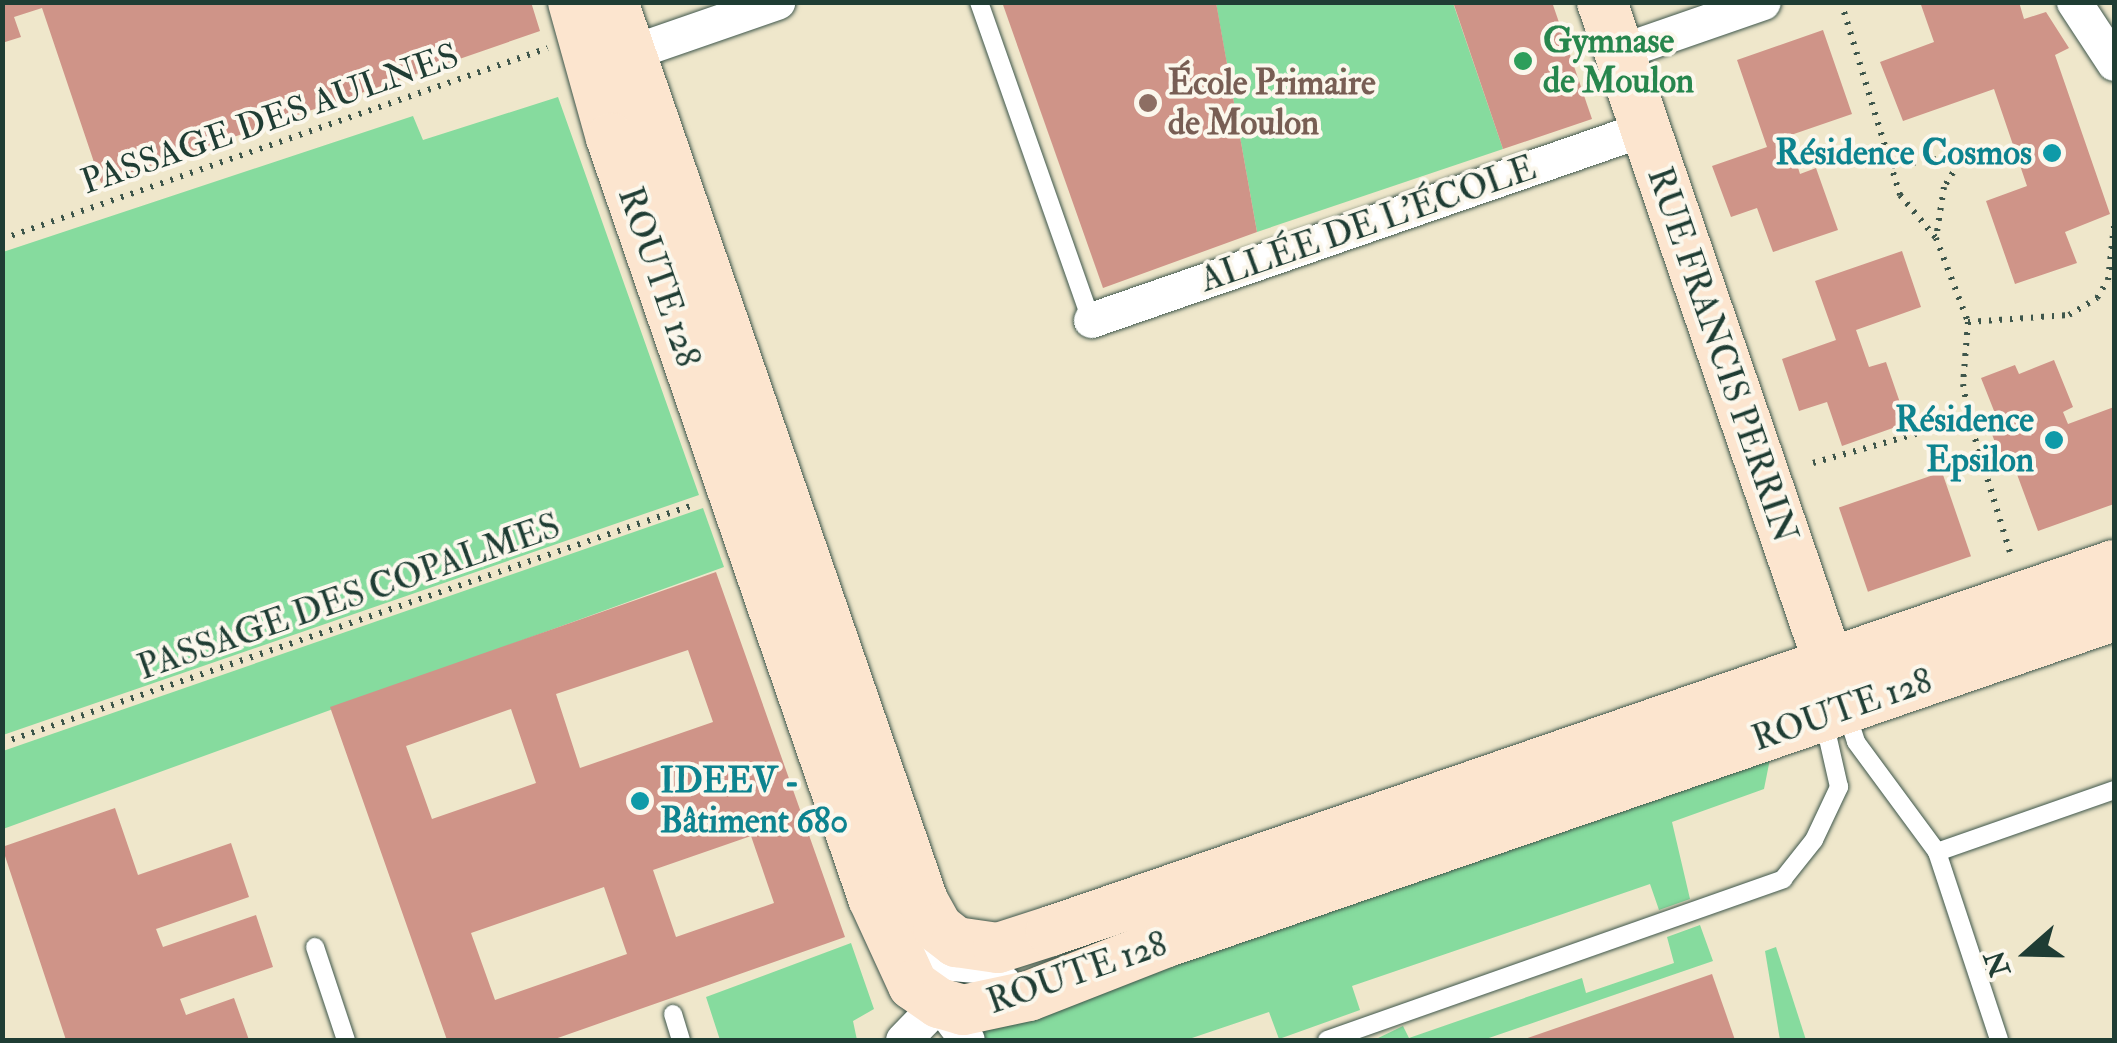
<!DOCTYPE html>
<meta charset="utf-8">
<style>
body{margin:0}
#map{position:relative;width:2117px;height:1043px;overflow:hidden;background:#efe7cb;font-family:"IM FELL Double Pica",serif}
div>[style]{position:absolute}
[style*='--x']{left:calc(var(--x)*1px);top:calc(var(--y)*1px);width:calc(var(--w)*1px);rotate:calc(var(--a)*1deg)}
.green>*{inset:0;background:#86db9e}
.building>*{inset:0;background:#cf9488;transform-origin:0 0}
.path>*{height:6px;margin-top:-3px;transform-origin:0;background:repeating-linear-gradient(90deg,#3e564b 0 2.5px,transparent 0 10.5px)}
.roads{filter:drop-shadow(0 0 2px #3e564b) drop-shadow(0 0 2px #3e564b)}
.lane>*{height:18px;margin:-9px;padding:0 9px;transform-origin:9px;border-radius:9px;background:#fff}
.street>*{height:35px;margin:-17.5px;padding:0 17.5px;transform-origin:17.5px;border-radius:17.5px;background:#fff}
.secondary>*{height:50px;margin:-25px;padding:0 25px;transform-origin:25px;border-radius:25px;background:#fce5cf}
.dots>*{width:28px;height:28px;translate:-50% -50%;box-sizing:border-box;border:5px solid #fbf7ec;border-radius:50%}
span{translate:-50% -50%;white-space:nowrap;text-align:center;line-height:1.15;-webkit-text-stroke:8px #fbf7ec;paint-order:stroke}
.leisure-label{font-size:35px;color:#27864d;font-weight:700}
.left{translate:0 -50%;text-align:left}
.education-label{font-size:35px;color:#785e54;font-weight:700}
.street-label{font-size:35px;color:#1f3d34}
.culture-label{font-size:35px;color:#0d838f;font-weight:700}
.right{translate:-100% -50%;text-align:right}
.frame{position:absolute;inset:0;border:5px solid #1f3d34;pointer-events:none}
.north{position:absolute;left:1977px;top:903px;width:100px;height:100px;-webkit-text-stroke:8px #fbf7ec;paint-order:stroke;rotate:250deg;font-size:28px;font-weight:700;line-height:40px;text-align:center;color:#1f3d34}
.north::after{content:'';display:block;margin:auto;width:35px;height:45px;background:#1f3d34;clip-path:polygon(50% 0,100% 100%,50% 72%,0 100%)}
</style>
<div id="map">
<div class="green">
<i style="clip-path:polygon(1216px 3px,1453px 3px,1503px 149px,1257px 232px)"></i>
<i style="clip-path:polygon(558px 97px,699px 495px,3px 735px,3px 252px,413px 116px,423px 140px)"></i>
<i style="clip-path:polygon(703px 508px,724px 567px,3px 829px,3px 751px)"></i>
<i style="clip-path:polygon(1773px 744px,1764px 789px,1672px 822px,1690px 899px,1659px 910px,1650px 884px,1352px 986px,1360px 1010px,1279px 1039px,1269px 1012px,1186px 1040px,980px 1040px,977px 1031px)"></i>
<i style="clip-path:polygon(1700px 925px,1713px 961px,1483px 1040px,1374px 1040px,1403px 1026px,1409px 1038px,1582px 978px,1586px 993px,1674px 963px,1667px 937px)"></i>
<i style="clip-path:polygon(851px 943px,874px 1009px,853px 1021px,857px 1040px,720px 1040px,706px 997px)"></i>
<i style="clip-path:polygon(1776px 947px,1806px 1040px,1780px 1040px,1765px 951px)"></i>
</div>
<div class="building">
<i style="clip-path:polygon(2px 2px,531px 2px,540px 31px,101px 183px,42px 8px,14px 17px,21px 37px,2px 43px)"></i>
<i style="clip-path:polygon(1002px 2px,1216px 2px,1257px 232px,1103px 288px)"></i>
<i style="clip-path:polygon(1453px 2px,1552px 2px,1592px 119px,1503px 149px)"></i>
<i style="clip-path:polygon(1920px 2px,2019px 2px,2024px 19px,2046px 12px,2069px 48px,2055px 55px,2110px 214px,2065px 232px,2077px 263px,2015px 284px,1986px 201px,2027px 186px,1994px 89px,1903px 121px,1880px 62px,1934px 42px)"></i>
<i style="clip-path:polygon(1823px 30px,1852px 114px,1788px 136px,1800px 174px,1816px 168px,1838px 230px,1773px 252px,1757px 208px,1731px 217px,1712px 166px,1767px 147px,1737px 60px)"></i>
<i style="clip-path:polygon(1902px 251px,1921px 307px,1856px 330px,1869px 367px,1886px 362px,1907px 423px,1842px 446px,1827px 402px,1799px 411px,1782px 359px,1836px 340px,1815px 281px)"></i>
<i style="clip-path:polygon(2054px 360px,2073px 407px,2063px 412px,2068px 424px,2114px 407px,2114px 504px,2038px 531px,2008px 450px,1999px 453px,1990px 429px,2000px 426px,1981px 378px,2015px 365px,2019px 374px)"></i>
<i style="left:1942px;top:472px;width:89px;height:109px;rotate:71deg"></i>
<i style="clip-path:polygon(evenodd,716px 572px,845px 937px,552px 1040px,447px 1040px,330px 707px,716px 572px,688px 650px,713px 722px,580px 768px,556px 694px,688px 650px,716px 572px,511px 709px,536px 783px,432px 819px,406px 746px,511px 709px,716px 572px,751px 836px,774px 903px,676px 937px,653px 870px,751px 836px,716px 572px,604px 887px,627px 954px,495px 1000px,471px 933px,604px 887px)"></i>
<i style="clip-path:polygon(115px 808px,138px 875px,231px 843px,249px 897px,156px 929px,163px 947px,256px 915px,273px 967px,180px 999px,186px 1015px,234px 998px,249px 1040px,66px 1040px,2px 847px)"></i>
<i style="clip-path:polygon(1712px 974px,1735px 1040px,1522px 1040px)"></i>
</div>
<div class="path">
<i style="--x:1841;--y:2;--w:202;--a:73"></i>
<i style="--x:1900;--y:195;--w:56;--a:50.1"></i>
<i style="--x:1936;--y:238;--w:90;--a:69.1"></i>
<i style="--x:1968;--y:322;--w:62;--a:94.6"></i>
<i style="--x:1963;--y:384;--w:36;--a:80"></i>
<i style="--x:1892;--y:166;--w:73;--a:-8.7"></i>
<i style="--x:1964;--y:155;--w:38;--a:122"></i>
<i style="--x:1944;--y:187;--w:52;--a:98.9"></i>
<i style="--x:2;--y:239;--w:578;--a:-19.28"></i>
<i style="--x:1968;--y:322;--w:101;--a:-4"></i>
<i style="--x:2069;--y:315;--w:33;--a:-31"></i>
<i style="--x:2097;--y:298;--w:21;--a:-59"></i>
<i style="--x:2108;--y:280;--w:54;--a:-83.7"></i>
<i style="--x:1813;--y:463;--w:162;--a:-15.8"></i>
<i style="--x:1969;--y:419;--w:139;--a:72.9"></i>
<i style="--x:2;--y:743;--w:734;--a:-19"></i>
</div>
<div class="roads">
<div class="lane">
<i style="--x:979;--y:2;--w:337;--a:70.6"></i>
<i style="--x:1847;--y:714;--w:29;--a:72"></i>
<i style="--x:1856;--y:742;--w:137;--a:53.6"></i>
<i style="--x:1937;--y:852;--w:198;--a:71.7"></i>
<i style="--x:1937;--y:852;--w:188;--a:-19.3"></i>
<i style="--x:929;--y:941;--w:25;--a:64"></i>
<i style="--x:940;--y:964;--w:14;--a:34"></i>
<i style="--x:952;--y:972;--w:58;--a:4.9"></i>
<i style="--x:315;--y:947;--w:98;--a:71.6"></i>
<i style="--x:673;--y:1014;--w:27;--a:73"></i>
<i style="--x:1327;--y:1040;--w:484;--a:-19.4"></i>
<i style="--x:1783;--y:879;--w:50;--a:-51.5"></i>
<i style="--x:1814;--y:840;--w:59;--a:-64.7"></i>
<i style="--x:1839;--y:787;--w:68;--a:-102.8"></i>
</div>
<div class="street">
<i style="--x:2074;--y:2;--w:73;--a:56.7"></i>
<i style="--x:1619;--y:52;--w:152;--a:-19.1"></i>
<i style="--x:612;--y:59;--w:175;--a:-19.1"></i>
<i style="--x:1091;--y:320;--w:587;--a:-19.08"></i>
<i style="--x:939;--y:1003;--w:46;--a:52.9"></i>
<i style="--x:903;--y:1040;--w:52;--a:-45.8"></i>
</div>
<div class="secondary">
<i style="--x:573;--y:2;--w:141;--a:74.4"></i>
<i style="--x:611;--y:138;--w:804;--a:70.98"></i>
<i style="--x:873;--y:898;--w:96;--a:65.3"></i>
<i style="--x:913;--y:985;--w:32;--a:35"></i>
<i style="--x:939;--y:1003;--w:25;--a:16"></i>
<i style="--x:963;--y:1010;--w:67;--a:-12"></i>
<i style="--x:1029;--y:996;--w:148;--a:-21.4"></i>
<i style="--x:1167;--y:942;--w:1002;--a:-19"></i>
<i style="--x:613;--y:2;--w:951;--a:70.97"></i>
<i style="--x:923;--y:901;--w:31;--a:61"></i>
<i style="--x:938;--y:928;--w:23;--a:38"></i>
<i style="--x:956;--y:942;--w:42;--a:8.1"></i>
<i style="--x:998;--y:948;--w:56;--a:-17.8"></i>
<i style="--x:1051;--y:931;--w:1124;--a:-19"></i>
<i style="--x:1602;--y:2;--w:731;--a:71.07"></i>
</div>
</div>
<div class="dots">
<i style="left:1523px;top:61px;background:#2e9e5b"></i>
<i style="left:1148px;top:103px;background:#8d6e63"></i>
<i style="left:2052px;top:153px;background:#0f9aa8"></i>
<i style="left:2054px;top:440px;background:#0f9aa8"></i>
<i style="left:640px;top:801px;background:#0f9aa8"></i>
</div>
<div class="leisure-label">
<span class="left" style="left:1543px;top:61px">Gymnase<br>de Moulon</span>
</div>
<div class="education-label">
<span class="left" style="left:1168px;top:103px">École Primaire<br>de Moulon</span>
</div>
<div class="street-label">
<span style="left:270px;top:119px;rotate:-19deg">PASSAGE DES AULNES</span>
<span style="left:1368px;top:224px;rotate:-19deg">ALLÉE DE L'ÉCOLE</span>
<span style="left:659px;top:277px;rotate:71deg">ROUTE 128</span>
<span style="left:1722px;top:355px;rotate:71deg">RUE FRANCIS PERRIN</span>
<span style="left:349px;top:597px;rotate:-19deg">PASSAGE DES COPALMES</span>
<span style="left:1842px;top:710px;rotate:-19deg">ROUTE 128</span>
<span style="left:1077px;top:973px;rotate:-19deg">ROUTE 128</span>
</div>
<div class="culture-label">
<span class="right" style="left:2032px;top:153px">Résidence Cosmos</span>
<span class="right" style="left:2034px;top:440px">Résidence<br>Epsilon</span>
<span class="left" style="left:660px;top:801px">IDEEV -<br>Bâtiment 680</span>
</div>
<div class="frame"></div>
<div class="north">N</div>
</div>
